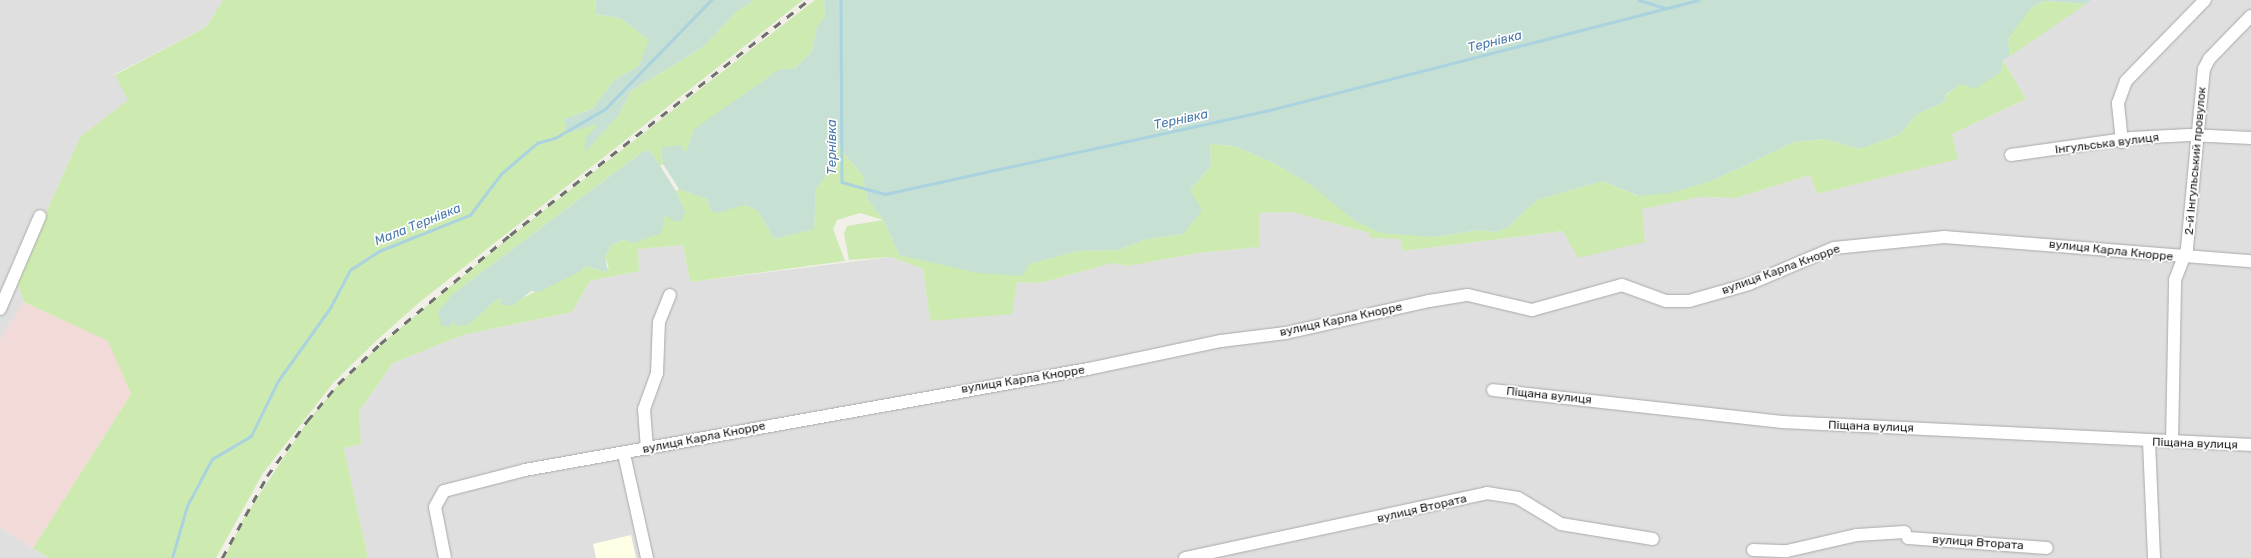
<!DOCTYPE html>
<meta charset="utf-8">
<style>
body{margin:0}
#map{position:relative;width:2251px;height:558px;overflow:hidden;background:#f2efe9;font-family:Rubik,sans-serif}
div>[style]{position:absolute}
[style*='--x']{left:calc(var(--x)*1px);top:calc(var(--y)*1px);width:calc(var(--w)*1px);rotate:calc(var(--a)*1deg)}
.residential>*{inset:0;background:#e0dfdf}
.commercial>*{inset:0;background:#f2dad9}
.education>*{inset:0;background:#ffffe5}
.grass>*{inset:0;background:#cdebb0}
.wetland>*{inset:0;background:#c6e0d4}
.stream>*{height:2.5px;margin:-1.25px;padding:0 1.25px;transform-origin:1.25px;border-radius:1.25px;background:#aad3df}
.roads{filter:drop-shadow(0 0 1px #a9a9a9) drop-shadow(0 0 1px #a9a9a9)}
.minor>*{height:12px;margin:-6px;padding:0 6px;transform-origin:6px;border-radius:6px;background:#fff}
.rail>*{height:2.5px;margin-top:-1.25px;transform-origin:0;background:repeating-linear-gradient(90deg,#707070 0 8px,transparent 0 16px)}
span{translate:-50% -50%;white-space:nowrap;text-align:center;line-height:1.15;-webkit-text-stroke:3.5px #fff;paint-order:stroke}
.street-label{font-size:12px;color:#222}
.water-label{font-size:13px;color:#4a7aab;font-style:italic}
</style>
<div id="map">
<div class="residential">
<i style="clip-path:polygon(0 0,223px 0,206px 27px,115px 74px,129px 100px,80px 137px,16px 280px,24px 302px,0 340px)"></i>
<i style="clip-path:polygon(2091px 0,2251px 0,2251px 558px,368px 558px,344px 448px,361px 444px,359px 411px,393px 363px,463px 335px,572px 312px,590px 281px,639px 271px,638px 249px,683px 245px,690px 282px,891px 257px,923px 269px,930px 321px,1016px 282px,1040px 283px,1112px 263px,1129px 266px,1198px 253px,1260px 247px,1259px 213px,1292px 212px,1369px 233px,1371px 238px,1400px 239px,1403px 251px,1564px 231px,1645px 242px,1641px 209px,1700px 197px,1736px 198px,1810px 175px,1817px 194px,1957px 159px,1952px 134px,2026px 99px,2003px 60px)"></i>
<i style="clip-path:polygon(0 527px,33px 548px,48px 558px,0 558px)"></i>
</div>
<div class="commercial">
<i style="clip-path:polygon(24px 302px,109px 341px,131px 394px,33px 548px,0 527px,0 340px)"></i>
</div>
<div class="education">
<i style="clip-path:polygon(631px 535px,636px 558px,596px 558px,593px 544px)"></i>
</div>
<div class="grass">
<i style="clip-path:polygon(223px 0,596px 0,595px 14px,620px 18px,649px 40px,646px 53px,639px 66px,614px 80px,592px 109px,564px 119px,618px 116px,631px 91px,703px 47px,736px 12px,754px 0,803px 0,421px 301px,377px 340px,334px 382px,263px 473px,216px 558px,48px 558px,33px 548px,131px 394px,108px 341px,24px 302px,16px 280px,80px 137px,128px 100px,115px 75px,206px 27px)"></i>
<i style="clip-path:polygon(815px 0,824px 0,825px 17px,817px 27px,812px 51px,794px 69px,686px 153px,661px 147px,663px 164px,660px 166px,652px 153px,646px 150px,637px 156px,453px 294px,453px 322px,472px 319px,497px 299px,502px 300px,499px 305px,525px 297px,584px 266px,599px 270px,609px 268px,605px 257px,611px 245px,623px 240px,635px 243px,665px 215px,669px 217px,685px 212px,676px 191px,679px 189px,707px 199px,711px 211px,744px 205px,757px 210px,774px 239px,814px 229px,816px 189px,829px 170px,831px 149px,836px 144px,863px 176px,868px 200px,884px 221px,899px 255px,1030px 264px,1077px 251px,1118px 250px,1147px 239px,1183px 234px,1190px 190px,1211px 166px,1210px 144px,1234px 146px,1274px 163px,1312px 186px,1435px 237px,1479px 230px,1496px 232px,1508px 227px,1537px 200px,1602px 181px,1638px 196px,1714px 180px,1794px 142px,1825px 139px,1859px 149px,1899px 135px,1916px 115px,1946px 101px,1945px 96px,1961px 83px,1975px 88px,2001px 72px,2003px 60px,2026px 99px,1952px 134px,1958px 159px,1817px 194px,1810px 175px,1736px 198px,1700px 197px,1642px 209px,1645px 242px,1578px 258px,1563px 231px,1403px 251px,1400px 239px,1370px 238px,1369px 233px,1292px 212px,1259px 213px,1260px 247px,1198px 253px,1129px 266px,1112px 263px,1040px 283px,1017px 282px,1012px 314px,930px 321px,923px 269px,891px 257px,849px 260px,844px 234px,847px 226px,883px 220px,860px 213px,837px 220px,833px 229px,845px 261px,690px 282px,683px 245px,638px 249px,639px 271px,590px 281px,572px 312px,463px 335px,393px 363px,359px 411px,361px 444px,344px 448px,368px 558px,224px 558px,244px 518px,307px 422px,338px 385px,381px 344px,511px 236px)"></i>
<i style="clip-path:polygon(2044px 1px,2086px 4px,2010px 56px,2008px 40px,2016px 23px,2030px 9px)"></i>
</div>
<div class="wetland">
<i style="clip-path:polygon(596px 0,754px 0,736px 12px,703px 47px,631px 91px,618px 116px,585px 152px,585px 138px,599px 124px,567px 133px,564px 119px,592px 109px,614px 80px,639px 66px,649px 40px,620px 18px,595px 14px)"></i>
<i style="clip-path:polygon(824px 0,2091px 0,2086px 4px,2044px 1px,2030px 9px,2008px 39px,2010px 56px,2003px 60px,2001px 72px,1975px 89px,1961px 84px,1945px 95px,1946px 101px,1916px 115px,1899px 135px,1859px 149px,1825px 139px,1794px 142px,1714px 180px,1671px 193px,1639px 196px,1602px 181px,1537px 200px,1508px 227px,1496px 232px,1479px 230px,1435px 237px,1381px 233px,1355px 221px,1312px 186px,1274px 163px,1234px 146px,1210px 144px,1211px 166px,1190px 190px,1202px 211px,1183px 234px,1147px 239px,1118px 250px,1077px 251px,1030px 264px,1022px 276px,978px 273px,899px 255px,884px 221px,868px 200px,863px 176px,836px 144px,831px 150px,830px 170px,816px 189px,814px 229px,774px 239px,757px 210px,744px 205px,718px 213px,711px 211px,707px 199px,679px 189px,663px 164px,661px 147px,681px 145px,686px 153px,694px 129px,780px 69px,794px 69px,812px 51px,817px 27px,825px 17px)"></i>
<i style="clip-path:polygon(645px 150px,652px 153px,676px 191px,685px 212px,682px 220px,676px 222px,665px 215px,661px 233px,634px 243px,623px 240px,611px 245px,605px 257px,608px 272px,584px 266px,581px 271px,539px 292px,531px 291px,514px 305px,499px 305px,502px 300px,497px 299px,468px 325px,457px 326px,453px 322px,449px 327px,441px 326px,438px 312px,453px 294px)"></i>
</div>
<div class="stream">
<i style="--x:841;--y:0;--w:182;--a:89.7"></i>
<i style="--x:842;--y:182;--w:45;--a:15.6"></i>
<i style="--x:885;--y:194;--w:390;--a:-12.3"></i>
<i style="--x:1266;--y:111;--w:446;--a:-14.4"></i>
<i style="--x:1639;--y:0;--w:27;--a:17"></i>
<i style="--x:172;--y:558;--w:54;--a:-73.9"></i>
<i style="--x:187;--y:506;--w:53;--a:-62"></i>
<i style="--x:212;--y:459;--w:45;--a:-30.5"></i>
<i style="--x:251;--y:436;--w:61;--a:-63.9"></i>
<i style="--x:278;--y:381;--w:90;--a:-54.5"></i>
<i style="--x:330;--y:308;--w:43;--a:-62.2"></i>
<i style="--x:350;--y:270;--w:35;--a:-33"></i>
<i style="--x:379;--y:251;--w:98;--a:-21.6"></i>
<i style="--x:470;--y:215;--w:51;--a:-52.9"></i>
<i style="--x:501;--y:174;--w:48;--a:-40.7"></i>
<i style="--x:537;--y:143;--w:19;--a:-16"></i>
<i style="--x:555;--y:138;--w:58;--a:-30.1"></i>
<i style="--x:605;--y:109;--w:152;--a:-45.8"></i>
</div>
<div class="roads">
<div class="minor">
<i style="--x:2122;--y:142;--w:39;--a:-96"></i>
<i style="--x:2118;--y:103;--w:23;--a:-70"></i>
<i style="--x:2126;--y:81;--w:113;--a:-45.7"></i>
<i style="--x:2011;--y:155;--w:122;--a:-8"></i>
<i style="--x:2132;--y:138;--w:57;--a:-3"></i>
<i style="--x:2189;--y:135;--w:62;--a:2.8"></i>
<i style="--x:0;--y:309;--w:101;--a:-66.7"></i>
<i style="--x:1493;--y:390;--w:292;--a:6.3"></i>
<i style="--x:1783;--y:422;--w:469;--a:2.8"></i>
<i style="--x:2149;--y:442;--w:116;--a:87.5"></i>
<i style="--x:2172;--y:442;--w:162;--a:-88.9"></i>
<i style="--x:2175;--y:280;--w:34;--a:-69"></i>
<i style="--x:2187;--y:248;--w:180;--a:-84.6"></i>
<i style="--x:2204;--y:69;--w:11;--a:-63"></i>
<i style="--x:2209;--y:59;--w:60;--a:-45.7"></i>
<i style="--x:647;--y:449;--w:40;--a:-94.3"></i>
<i style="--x:644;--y:409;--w:38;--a:-70"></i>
<i style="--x:657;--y:373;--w:51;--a:-87.8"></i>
<i style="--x:659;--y:322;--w:29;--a:-68"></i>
<i style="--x:624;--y:454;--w:107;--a:77.5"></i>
<i style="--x:1908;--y:538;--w:139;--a:4.1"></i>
<i style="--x:1753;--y:550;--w:34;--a:2"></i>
<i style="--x:1787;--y:551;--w:72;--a:-12.9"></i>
<i style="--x:1857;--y:535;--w:48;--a:-3.6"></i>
<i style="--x:445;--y:558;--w:52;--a:-101.1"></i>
<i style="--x:435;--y:507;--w:18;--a:-61"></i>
<i style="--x:444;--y:491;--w:84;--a:-14.5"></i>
<i style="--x:525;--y:470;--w:572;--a:-10.17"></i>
<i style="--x:1088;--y:369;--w:136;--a:-11.9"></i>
<i style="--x:1221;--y:341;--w:65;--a:-7"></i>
<i style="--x:1286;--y:333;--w:147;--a:-12.6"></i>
<i style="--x:1429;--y:301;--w:39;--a:-9"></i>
<i style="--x:1468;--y:295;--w:66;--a:13.2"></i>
<i style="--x:1532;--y:310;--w:93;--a:-15.5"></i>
<i style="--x:1622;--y:285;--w:47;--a:20"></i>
<i style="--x:1666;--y:301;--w:23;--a:0"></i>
<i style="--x:1689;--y:301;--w:62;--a:-15.8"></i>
<i style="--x:1749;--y:284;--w:92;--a:-23"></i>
<i style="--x:1834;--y:248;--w:111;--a:-5.7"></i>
<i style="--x:1944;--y:237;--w:308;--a:4.5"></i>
<i style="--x:1185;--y:558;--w:309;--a:-12.1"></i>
<i style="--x:1487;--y:493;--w:31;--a:9"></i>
<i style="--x:1518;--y:498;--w:50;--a:31.2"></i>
<i style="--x:1561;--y:524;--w:93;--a:9.3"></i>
</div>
</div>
<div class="rail">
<i style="--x:222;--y:558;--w:94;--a:-61.2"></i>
<i style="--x:267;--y:476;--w:68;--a:-54"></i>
<i style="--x:307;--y:421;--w:48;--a:-50"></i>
<i style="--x:338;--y:384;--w:58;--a:-43.6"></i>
<i style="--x:380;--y:344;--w:170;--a:-40"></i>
<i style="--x:510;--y:235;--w:380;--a:-38.2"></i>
</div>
<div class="street-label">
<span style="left:2107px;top:144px;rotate:-7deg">Інгульська вулиця</span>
<span style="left:2196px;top:161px;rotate:-85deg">2-й Інгульський провулок</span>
<span style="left:2111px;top:251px;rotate:6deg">вулиця Карла Кнорре</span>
<span style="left:1781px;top:270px;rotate:-20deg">вулиця Карла Кнорре</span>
<span style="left:1341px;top:320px;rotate:-12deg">вулиця Карла Кнорре</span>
<span style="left:1023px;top:380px;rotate:-9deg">вулиця Карла Кнорре</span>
<span style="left:1549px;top:396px;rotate:6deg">Піщана вулиця</span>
<span style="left:1871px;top:427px;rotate:2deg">Піщана вулиця</span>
<span style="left:704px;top:438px;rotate:-11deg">вулиця Карла Кнорре</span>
<span style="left:2195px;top:444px;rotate:2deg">Піщана вулиця</span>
<span style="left:1422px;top:509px;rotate:-13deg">вулиця Втората</span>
<span style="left:1978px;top:543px;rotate:4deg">вулиця Втората</span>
</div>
<div class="water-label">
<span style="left:1495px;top:42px;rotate:-14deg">Тернівка</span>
<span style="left:1181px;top:120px;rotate:-12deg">Тернівка</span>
<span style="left:832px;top:147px;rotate:-90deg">Тернівка</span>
<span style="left:418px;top:225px;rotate:-22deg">Мала Тернівка</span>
</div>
</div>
